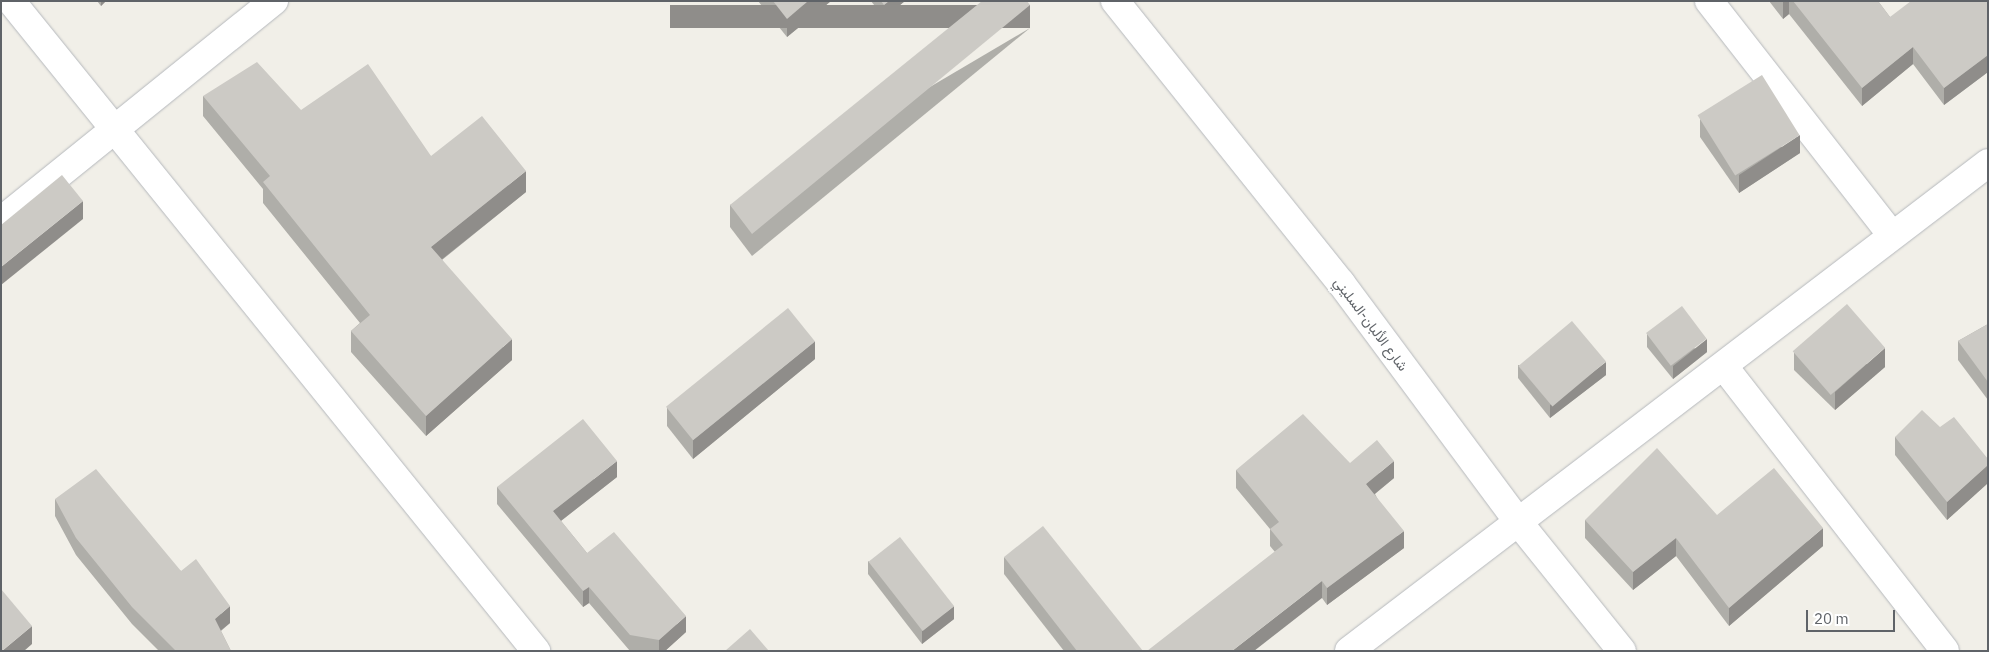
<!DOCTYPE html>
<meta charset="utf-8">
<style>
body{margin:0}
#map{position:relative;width:1989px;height:652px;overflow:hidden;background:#f1efe8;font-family:"IBM Plex Sans",Vazirmatn,sans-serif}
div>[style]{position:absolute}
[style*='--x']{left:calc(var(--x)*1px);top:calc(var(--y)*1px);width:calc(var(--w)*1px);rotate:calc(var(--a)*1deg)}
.roads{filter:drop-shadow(0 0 1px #b5b8bc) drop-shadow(0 0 1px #b5b8bc)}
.minor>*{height:28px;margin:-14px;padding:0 14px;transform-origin:14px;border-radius:14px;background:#fff}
.wall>*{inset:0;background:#afaea9}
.shaded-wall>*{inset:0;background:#8f8d8a;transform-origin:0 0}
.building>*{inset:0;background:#cccac5;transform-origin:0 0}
span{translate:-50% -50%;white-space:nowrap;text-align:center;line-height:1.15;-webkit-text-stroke:4.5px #fff;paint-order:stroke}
.street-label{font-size:14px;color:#5f6368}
.frame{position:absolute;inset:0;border:2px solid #5f6368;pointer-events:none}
.scale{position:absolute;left:1806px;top:610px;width:89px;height:22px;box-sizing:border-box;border:2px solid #5f6368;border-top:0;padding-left:6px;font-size:15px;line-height:18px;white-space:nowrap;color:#5f6368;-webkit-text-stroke:4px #fff;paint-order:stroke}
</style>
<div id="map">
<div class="roads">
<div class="minor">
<i style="--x:11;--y:1;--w:836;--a:51.07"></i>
<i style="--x:1115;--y:1;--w:361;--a:51.3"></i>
<i style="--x:1341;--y:283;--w:299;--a:53.4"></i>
<i style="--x:1519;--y:523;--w:164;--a:51.2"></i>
<i style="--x:1709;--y:1;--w:297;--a:52"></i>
<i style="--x:1;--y:221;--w:351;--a:-38.9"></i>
<i style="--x:1725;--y:368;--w:358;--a:52.1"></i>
<i style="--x:1349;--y:651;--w:804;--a:-37.37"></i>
</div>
</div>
<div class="wall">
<i style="clip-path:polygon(97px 1px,106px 1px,101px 6px)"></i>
<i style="clip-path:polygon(758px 1px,831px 1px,787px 37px)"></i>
<i style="clip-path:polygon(871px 1px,905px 1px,884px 18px)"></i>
<i style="clip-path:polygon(1769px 1px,1878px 1px,1890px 17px,1988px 1px,1988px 72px,1944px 105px,1913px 64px,1862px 106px,1789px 14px,1783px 19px)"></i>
<i style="clip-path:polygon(1030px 28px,752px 256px,730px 227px,730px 205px)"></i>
<i style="clip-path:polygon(203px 96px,301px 110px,431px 156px,526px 192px,442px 260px,512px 360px,426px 436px,351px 352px,351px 331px,360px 323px,263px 203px,263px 189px,203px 116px)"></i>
<i style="clip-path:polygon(1700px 119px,1800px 153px,1739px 193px,1700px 137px)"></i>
<i style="clip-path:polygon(1988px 324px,1988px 400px,1958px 360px,1958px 341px)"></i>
<i style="clip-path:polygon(1647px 334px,1707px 352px,1673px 379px,1647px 347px)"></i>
<i style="clip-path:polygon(1794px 352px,1885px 367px,1835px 410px,1794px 370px)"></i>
<i style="clip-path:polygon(815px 359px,693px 459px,667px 426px,667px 408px)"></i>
<i style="clip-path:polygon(1518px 365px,1606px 375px,1550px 418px,1518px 378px)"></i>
<i style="clip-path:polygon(1940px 427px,1988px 459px,1988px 483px,1947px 520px,1895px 455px,1895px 437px)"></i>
<i style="clip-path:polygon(1350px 463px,1394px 478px,1375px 494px,1404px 548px,1327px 605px,1322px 598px,1275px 552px,1270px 546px,1270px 529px,1236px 488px,1236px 470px)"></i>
<i style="clip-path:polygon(617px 477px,561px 521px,587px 553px,686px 632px,665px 651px,630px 651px,589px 603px,583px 607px,497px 504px,497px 487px)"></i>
<i style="clip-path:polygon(55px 499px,181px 571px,230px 623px,221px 631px,231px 651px,159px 651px,132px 624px,76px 555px,55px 516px)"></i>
<i style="clip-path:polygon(1717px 515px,1823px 546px,1729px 626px,1676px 556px,1633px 590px,1585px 538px,1585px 520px)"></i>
<i style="clip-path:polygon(1004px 557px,1143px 651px,1064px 651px,1004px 574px)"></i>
<i style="clip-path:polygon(868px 561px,954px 619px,922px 644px,868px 574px)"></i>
</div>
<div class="shaded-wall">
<i style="clip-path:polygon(101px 1px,106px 1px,101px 6px)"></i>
<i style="clip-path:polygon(808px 1px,831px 1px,787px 37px,787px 19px)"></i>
<i style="clip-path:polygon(889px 1px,905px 1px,884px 18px,884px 5px)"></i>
<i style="clip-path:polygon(1784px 1px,1789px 1px,1789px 14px,1783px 19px,1783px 2px)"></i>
<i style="left:1030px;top:5px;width:23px;height:360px;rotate:90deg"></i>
<i style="clip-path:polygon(1913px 47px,1913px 64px,1862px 106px,1862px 88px)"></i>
<i style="clip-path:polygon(1988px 55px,1988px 72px,1944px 105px,1944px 88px)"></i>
<i style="clip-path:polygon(1800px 135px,1800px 153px,1739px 193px,1739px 175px)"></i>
<i style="clip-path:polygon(526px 171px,526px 192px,431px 268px,431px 247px)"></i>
<i style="clip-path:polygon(83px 201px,83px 219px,1px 285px,1px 267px)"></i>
<i style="clip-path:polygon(512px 339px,512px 360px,426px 436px,426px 416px)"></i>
<i style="clip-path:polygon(1707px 339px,1707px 352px,1673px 379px,1673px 366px)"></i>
<i style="clip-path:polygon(815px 341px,815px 359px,693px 459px,693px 440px)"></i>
<i style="clip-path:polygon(1885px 348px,1885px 367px,1835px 410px,1835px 392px)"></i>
<i style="clip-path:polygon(1606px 362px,1606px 375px,1550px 418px,1550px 405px)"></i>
<i style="clip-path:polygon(617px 461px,617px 477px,553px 527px,553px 511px)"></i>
<i style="clip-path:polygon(1394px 461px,1394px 478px,1366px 501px,1366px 484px)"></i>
<i style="clip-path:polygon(1988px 465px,1988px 483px,1947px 520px,1947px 502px)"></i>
<i style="clip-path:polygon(1823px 528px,1823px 546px,1729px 626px,1729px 608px)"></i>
<i style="clip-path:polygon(1404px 531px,1404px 548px,1327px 605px,1327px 588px)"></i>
<i style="clip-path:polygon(1676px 538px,1676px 556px,1633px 590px,1633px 572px)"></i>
<i style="clip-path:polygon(1322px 581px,1322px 598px,1254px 651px,1232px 651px)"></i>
<i style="clip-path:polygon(589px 587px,589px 603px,583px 607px,583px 591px)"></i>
<i style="clip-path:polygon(230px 606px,230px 623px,215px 635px,215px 619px)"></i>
<i style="clip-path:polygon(954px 606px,954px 619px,922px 644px,922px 631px)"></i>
<i style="clip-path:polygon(686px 616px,686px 632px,665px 651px,659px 651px,659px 640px)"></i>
<i style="clip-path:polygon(32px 626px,32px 644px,24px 651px,2px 651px)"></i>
</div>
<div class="building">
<i style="clip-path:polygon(773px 1px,808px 1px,787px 19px)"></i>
<i style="clip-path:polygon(881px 1px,889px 1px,884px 5px)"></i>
<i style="clip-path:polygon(982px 1px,1027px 1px,1030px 5px,752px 234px,730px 205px)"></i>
<i style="clip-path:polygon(1793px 1px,1878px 1px,1890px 17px,1911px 1px,1988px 1px,1988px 55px,1944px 88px,1913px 47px,1862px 88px)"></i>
<i style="clip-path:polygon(257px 62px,301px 110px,368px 64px,431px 156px,482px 116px,526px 171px,431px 247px,512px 339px,426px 416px,351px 331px,370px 315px,263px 182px,270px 176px,203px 96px)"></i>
<i style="left:1762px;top:75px;width:71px;height:76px;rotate:58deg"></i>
<i style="clip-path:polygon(62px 175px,83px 201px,1px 267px,1px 225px)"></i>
<i style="left:1847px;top:304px;width:58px;height:72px;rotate:49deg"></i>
<i style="left:1682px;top:306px;width:41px;height:45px;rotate:53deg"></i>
<i style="left:788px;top:308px;width:43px;height:157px;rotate:51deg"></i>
<i style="left:1572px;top:321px;width:53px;height:70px;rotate:50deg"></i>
<i style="clip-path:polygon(1988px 324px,1988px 382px,1958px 341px)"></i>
<i style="clip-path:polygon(1922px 410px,1940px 427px,1954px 417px,1988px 459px,1988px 465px,1947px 502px,1895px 437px)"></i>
<i style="clip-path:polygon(1303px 414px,1350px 463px,1377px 440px,1394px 461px,1366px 484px,1404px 531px,1327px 588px,1322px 581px,1232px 651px,1147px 651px,1283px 545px,1270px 529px,1279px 522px,1236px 470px)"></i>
<i style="clip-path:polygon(583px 419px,617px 461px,553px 511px,587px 553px,614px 532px,686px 616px,659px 640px,630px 635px,589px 587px,583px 591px,497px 487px)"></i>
<i style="clip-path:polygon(1657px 448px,1717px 515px,1774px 468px,1823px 528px,1729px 608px,1676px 538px,1633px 572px,1585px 520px)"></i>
<i style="clip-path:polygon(96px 469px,181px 571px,196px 559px,230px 606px,215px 619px,231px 651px,176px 651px,132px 607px,76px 538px,55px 499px)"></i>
<i style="clip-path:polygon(1043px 526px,1143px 651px,1077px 651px,1004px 557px)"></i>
<i style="left:900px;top:537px;width:88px;height:40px;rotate:52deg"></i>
<i style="clip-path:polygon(1px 589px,32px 626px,2px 651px,1px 651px)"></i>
<i style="clip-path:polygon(750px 629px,769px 651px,725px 651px)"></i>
</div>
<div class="street-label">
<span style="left:1371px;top:324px;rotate:53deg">شارع الألبان-السليني</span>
</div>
<div class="frame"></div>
<div class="scale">20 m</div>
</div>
